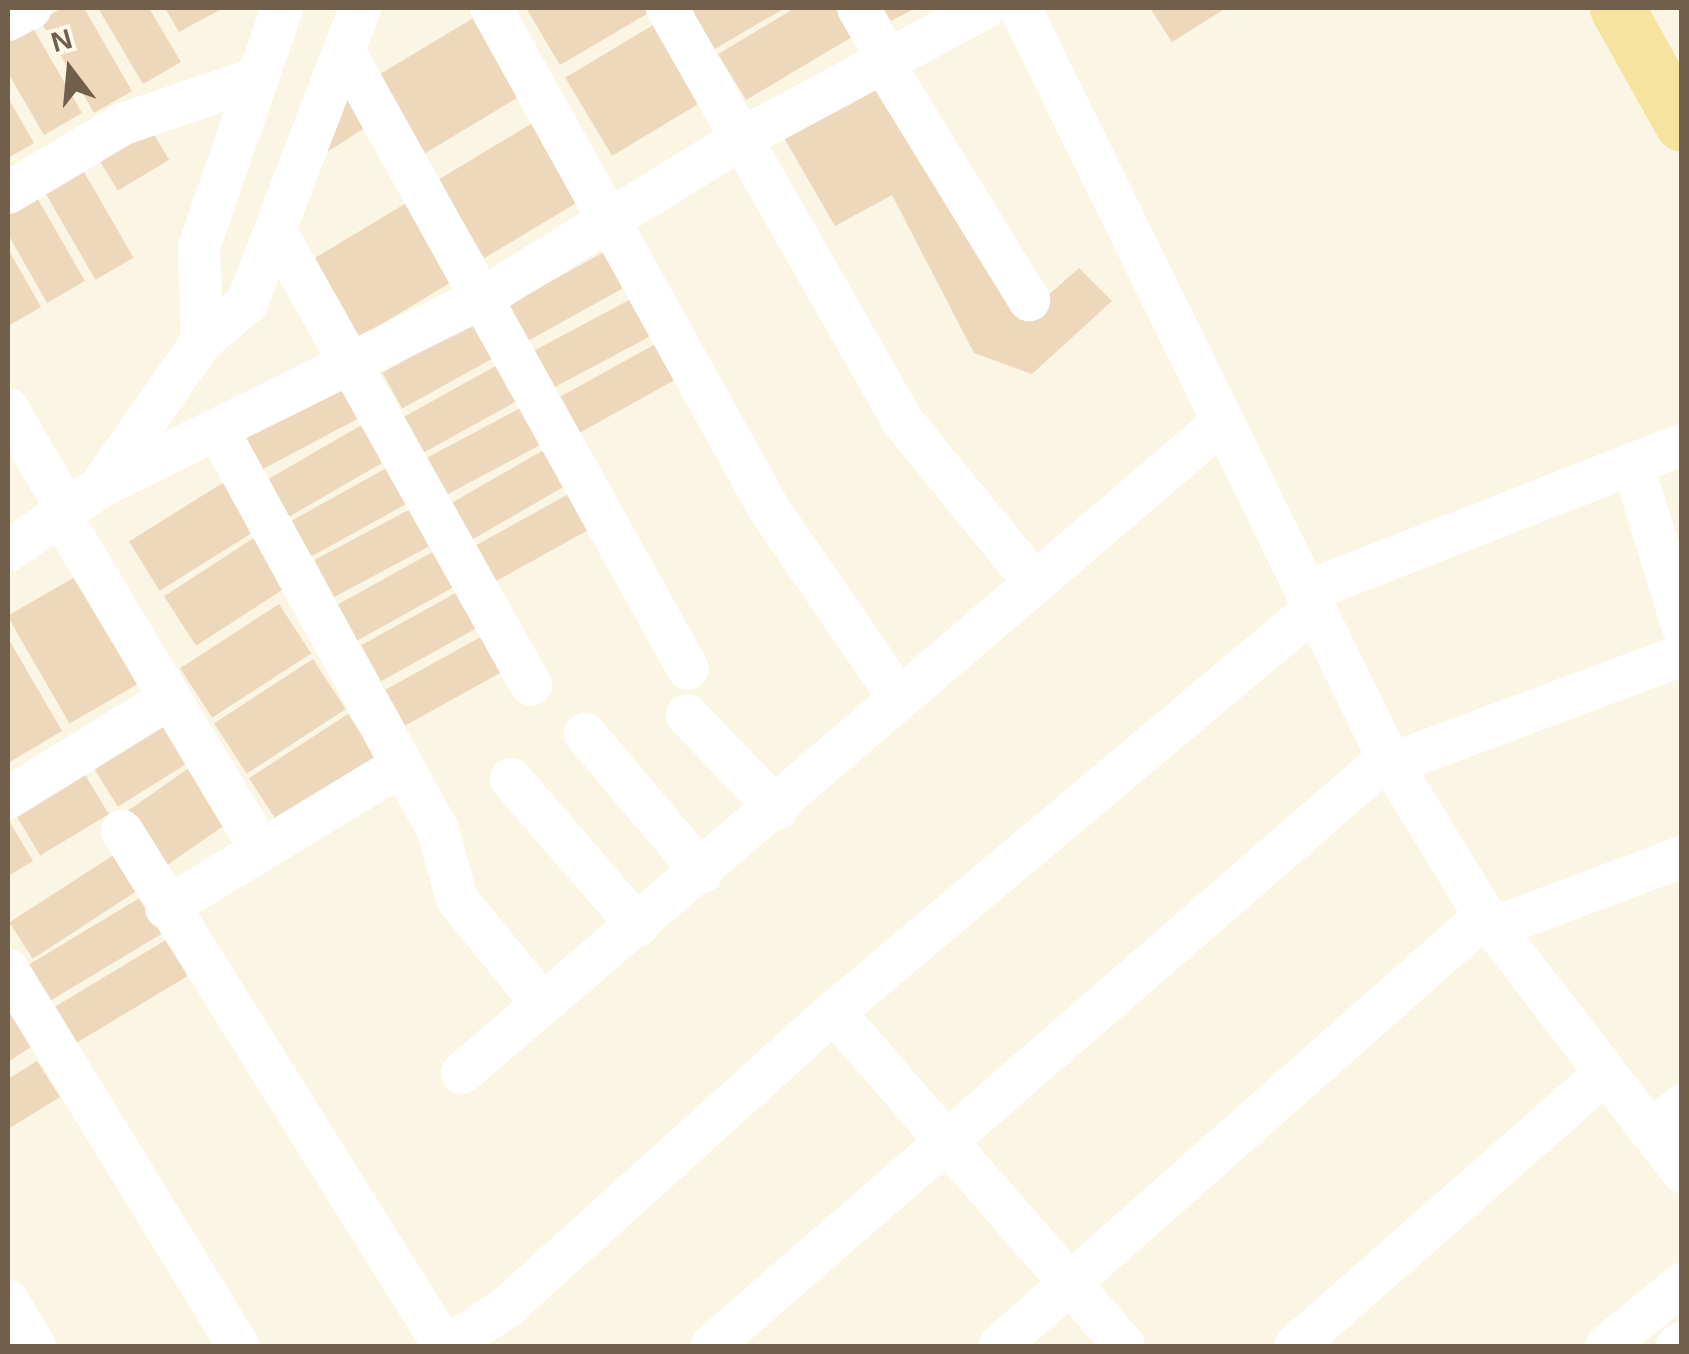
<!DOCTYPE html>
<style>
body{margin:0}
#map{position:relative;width:1689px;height:1354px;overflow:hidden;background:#fbf5e3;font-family:Arial,sans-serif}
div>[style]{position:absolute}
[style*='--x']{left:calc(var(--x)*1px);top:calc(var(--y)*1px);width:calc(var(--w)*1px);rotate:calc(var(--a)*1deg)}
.building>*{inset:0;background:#eed8bc;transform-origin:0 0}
.minor>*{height:42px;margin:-21px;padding:0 21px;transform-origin:21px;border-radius:21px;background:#fff}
.major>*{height:55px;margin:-27.5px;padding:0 27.5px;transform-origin:27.5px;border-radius:27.5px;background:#f6e39f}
span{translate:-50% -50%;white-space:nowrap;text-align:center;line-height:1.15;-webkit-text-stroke:8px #fef9e9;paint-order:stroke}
.frame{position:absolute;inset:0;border:10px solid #715f4b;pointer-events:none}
.north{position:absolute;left:20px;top:20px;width:100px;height:100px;-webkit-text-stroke:8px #fef9e9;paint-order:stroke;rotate:344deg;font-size:28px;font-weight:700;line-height:40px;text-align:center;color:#715f4b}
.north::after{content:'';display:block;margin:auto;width:35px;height:45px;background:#715f4b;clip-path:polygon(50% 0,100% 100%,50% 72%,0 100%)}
</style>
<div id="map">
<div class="building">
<i style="clip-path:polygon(63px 8px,84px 8px,132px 91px,94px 113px,40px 20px)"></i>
<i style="clip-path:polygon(98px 8px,149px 8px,181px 62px,143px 84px)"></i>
<i style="clip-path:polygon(165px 8px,223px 8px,179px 32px)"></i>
<i style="clip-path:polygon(526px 8px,657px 8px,560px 65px)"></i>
<i style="clip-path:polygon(688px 8px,785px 8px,713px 50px)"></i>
<i style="clip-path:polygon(795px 8px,841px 8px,857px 34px,746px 100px,718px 54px)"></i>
<i style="clip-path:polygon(883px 8px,916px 8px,891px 21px)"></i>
<i style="clip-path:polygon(1150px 8px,1226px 8px,1172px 42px)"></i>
<i style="left:475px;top:17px;width:91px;height:114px;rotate:59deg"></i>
<i style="left:663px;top:19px;width:91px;height:114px;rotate:59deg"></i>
<i style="clip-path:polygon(29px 21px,82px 113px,44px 135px,8px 73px,8px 33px)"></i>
<i style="clip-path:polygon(356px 72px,374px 122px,313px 161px)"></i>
<i style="clip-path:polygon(881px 73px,1020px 320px,1079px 268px,1112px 301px,1032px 374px,974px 353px,892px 195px,835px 226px,780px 131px)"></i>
<i style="clip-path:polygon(8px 98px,34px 143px,8px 158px)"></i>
<i style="left:536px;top:121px;width:91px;height:115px;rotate:59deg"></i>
<i style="left:147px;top:123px;width:43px;height:60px;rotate:59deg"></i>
<i style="left:80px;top:165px;width:107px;height:44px;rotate:60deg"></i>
<i style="clip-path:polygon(32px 189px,85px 281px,47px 303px,8px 234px,8px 203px)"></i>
<i style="left:408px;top:202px;width:91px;height:115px;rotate:59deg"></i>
<i style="clip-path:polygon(8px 249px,41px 307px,8px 326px)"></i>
<i style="left:604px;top:252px;width:41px;height:115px;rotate:61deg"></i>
<i style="left:633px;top:298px;width:42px;height:115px;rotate:62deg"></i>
<i style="left:483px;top:317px;width:41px;height:115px;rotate:61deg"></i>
<i style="left:659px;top:342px;width:41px;height:115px;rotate:61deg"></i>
<i style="left:501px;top:363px;width:41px;height:115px;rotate:61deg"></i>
<i style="left:343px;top:380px;width:41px;height:116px;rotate:62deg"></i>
<i style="left:526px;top:405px;width:42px;height:115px;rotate:62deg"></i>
<i style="left:367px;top:422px;width:43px;height:115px;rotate:60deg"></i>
<i style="left:547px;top:448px;width:42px;height:114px;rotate:60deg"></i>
<i style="left:392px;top:465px;width:41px;height:115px;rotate:61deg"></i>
<i style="left:229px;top:479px;width:58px;height:118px;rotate:58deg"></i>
<i style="left:574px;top:491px;width:41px;height:114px;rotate:61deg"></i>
<i style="left:416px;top:506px;width:42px;height:115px;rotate:62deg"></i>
<i style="left:263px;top:532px;width:59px;height:118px;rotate:57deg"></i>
<i style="left:438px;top:549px;width:41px;height:115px;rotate:61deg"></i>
<i style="left:75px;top:577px;width:124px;height:78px;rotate:60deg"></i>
<i style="left:461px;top:590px;width:41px;height:114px;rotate:61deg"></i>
<i style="left:279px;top:604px;width:59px;height:118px;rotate:57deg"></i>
<i style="left:486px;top:634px;width:41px;height:115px;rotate:61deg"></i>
<i style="clip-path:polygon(8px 638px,62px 731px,8px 763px)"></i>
<i style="left:313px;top:659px;width:60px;height:118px;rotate:57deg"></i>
<i style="left:348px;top:714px;width:60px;height:118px;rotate:57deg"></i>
<i style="left:158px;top:718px;width:54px;height:81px;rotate:58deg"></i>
<i style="left:81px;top:768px;width:54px;height:80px;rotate:59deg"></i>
<i style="left:189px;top:768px;width:67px;height:76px;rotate:55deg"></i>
<i style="clip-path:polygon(8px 819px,33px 861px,8px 876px)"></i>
<i style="left:115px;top:854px;width:43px;height:126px;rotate:57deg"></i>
<i style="left:143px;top:896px;width:42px;height:135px;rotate:59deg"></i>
<i style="left:171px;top:937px;width:42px;height:135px;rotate:59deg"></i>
<i style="clip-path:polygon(11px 1009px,34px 1045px,8px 1062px,8px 1012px)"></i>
<i style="clip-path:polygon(37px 1061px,60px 1097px,8px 1129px,8px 1079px)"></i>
</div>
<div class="minor">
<i style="--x:491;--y:8;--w:573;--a:60.97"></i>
<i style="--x:769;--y:509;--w:229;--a:55.5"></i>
<i style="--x:667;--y:8;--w:473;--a:60.3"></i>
<i style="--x:901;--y:419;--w:210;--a:50.8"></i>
<i style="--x:858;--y:8;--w:59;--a:60.4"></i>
<i style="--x:1020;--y:8;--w:835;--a:63.86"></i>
<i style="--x:1388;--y:758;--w:185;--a:58.5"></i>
<i style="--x:1485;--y:916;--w:323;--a:52.4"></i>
<i style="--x:8;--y:20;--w:26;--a:-28"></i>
<i style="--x:344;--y:51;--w:707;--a:60.9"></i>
<i style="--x:882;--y:61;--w:281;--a:58.4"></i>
<i style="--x:8;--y:193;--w:134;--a:-31"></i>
<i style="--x:123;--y:124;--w:139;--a:-18.8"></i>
<i style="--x:278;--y:235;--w:516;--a:60.65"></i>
<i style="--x:202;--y:341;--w:94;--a:-91.8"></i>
<i style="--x:199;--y:247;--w:253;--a:-70.8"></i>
<i style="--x:8;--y:409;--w:119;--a:59.8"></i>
<i style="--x:219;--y:432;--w:452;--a:61.2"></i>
<i style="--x:437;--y:828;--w:74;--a:74.3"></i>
<i style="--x:457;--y:899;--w:136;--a:50.9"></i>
<i style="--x:1633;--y:465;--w:167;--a:73"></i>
<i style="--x:100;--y:487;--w:425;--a:-26.3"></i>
<i style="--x:481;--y:299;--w:305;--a:-31.6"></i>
<i style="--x:741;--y:139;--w:276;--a:-28.3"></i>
<i style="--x:61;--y:516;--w:389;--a:59.1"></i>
<i style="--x:8;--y:551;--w:112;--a:-34.8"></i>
<i style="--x:100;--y:487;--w:178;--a:-55.1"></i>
<i style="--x:202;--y:341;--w:59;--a:-40.2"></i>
<i style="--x:247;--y:303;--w:316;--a:-69"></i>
<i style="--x:1306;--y:592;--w:404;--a:-21.4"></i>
<i style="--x:687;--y:715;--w:130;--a:46.2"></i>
<i style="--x:585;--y:734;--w:181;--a:49.7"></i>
<i style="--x:1391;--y:764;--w:311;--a:-20.5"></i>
<i style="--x:511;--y:779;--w:194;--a:49.2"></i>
<i style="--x:8;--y:798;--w:189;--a:-31.6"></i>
<i style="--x:122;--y:831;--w:607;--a:57.98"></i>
<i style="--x:166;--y:908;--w:276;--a:-31.2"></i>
<i style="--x:1493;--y:928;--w:202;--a:-20.6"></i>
<i style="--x:8;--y:970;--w:441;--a:58.5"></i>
<i style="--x:834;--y:1012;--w:442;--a:49"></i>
<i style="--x:462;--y:1073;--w:1001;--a:-40.55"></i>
<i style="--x:1649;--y:1130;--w:41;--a:-36"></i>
<i style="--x:8;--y:1301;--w:52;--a:59"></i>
<i style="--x:448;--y:1346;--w:71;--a:-33.5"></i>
<i style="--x:507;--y:1307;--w:440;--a:-42.1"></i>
<i style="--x:834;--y:1012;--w:628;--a:-40.03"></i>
<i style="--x:711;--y:1346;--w:897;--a:-40.98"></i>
<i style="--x:999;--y:1346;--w:649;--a:-41.5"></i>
<i style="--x:1295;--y:1346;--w:414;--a:-41.3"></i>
<i style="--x:1606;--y:1346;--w:98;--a:-39.2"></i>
<i style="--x:1677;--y:1346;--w:6;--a:-31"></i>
</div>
<div class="major">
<i style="--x:1617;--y:8;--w:133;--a:60.7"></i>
</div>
<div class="frame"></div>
<div class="north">N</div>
</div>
